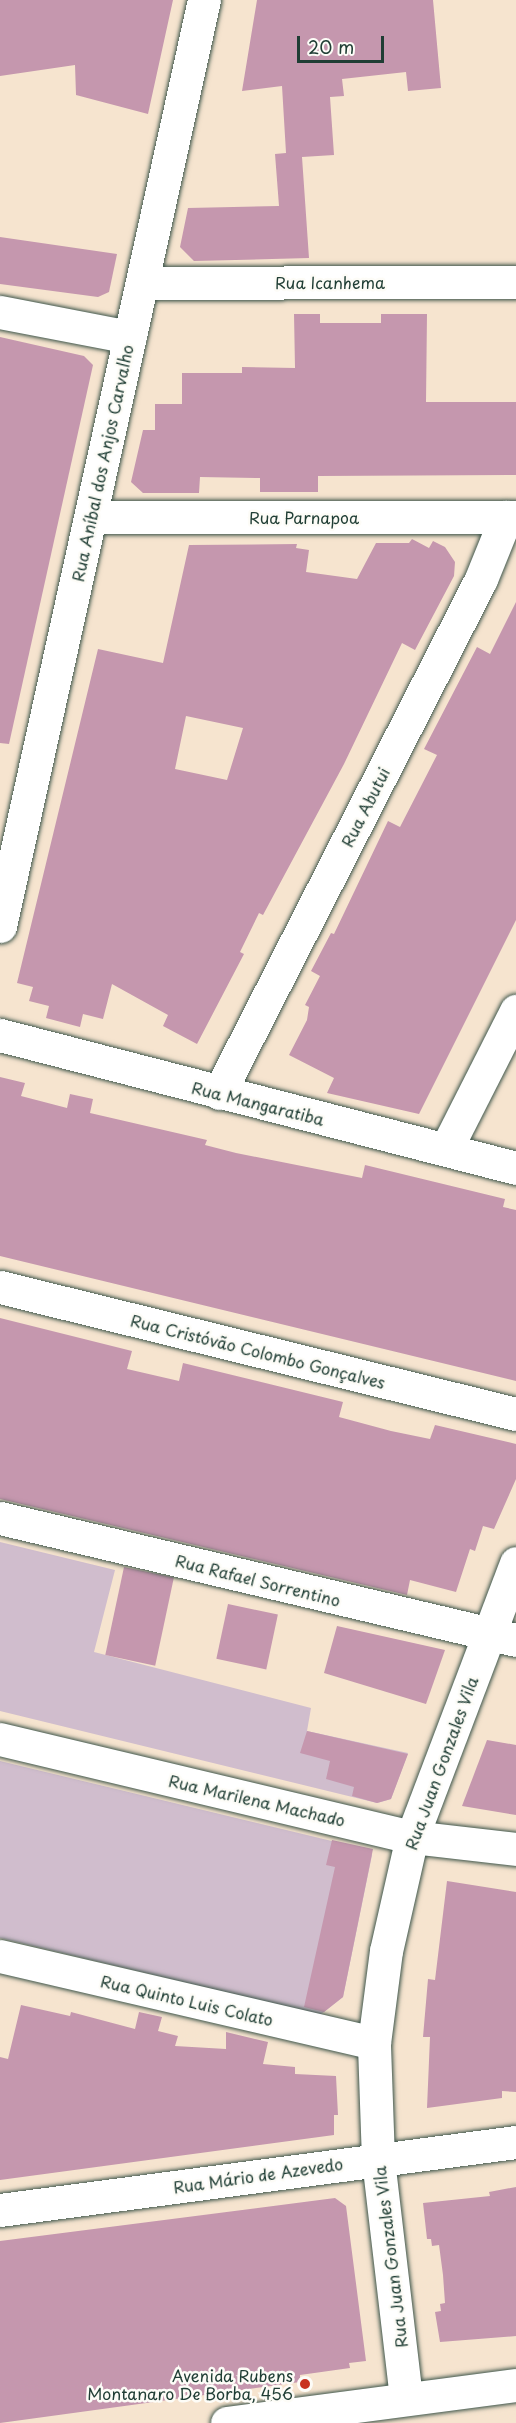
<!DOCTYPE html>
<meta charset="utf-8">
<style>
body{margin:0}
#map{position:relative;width:516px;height:2423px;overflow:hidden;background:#f6e4cf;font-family:"Playpen Sans",sans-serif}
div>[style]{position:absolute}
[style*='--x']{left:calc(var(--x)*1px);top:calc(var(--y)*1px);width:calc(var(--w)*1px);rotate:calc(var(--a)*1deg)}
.industrial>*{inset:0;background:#d0bdcd}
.building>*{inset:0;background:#c597ae;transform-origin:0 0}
.roads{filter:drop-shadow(0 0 2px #3f564b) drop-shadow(0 0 2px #3f564b)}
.minor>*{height:33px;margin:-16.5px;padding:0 16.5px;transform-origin:16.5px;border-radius:16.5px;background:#fff}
.dots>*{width:16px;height:16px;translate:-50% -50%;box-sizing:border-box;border:3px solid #fdfcf7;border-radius:50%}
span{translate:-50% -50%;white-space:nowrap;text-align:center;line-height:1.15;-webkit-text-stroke:5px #fdfcf7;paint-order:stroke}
.street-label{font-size:16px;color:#1f3d34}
.poi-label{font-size:16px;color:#1f3d34}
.right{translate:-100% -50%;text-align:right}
.scale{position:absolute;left:297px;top:36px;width:87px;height:27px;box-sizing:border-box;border:3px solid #1f3d34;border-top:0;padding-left:8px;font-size:18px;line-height:21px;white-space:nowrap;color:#1f3d34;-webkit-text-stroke:4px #fdfcf7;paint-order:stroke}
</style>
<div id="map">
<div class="industrial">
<i style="clip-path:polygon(0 1542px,115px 1570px,94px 1652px,311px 1708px,307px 1731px,408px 1753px,391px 1799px,377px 1803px,0 1711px)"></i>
<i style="clip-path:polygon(0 1761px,369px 1850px,372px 1855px,343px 1997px,320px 2015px,0 1938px)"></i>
</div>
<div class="building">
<i style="clip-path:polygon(0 0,173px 0,148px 114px,76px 95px,75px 65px,0 76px)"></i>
<i style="clip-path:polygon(257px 0,433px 0,441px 88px,408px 91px,406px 72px,342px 79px,344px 96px,330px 97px,334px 155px,302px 157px,309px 258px,194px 261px,180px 247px,188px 208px,279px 206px,275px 154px,286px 153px,282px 86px,242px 91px)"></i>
<i style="clip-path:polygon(0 237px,117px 254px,109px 292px,98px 297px,0 284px)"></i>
<i style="clip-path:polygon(294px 314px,320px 314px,320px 323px,381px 323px,381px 314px,427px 314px,426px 402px,516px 402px,516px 475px,318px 476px,318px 492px,260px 492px,260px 478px,200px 477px,199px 493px,143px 493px,131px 482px,143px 430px,155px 430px,155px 404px,182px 404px,182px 373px,242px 373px,242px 367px,295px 368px)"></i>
<i style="clip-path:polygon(0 337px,84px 356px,93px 365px,9px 744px,0 743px)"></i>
<i style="clip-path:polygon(evenodd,412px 539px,429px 548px,433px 541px,445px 547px,455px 562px,454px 576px,415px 650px,402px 643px,344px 764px,263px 915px,259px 913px,240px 952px,244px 954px,197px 1044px,163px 1026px,168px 1015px,112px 984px,103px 1019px,83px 1014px,80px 1027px,46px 1018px,49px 1006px,29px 1001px,33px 987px,17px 983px,98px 649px,163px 663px,189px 545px,297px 544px,296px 548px,309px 550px,306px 572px,357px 579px,376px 543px,409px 543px,412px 539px,186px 716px,243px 728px,227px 780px,175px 769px,186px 716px)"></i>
<i style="clip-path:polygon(516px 602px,516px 920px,419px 1114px,327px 1093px,334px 1078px,289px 1055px,307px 1020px,309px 1007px,305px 1005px,320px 976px,311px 971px,331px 933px,334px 934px,388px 821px,400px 827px,437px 755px,424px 749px,477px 647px,490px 654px)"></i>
<i style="clip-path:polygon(0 1077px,25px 1083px,21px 1096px,67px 1108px,70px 1094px,93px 1099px,90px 1113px,207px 1140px,205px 1145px,236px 1153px,362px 1178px,365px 1165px,505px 1199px,503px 1207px,516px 1210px,516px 1381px,0 1256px)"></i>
<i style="clip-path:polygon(0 1318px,132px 1351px,127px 1369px,179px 1381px,183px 1363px,343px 1402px,339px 1417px,391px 1431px,430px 1439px,435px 1425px,516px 1444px,516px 1479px,494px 1529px,483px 1526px,475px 1551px,470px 1549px,456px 1592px,410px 1580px,407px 1595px,0 1499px)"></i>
<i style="left:124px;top:1567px;width:51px;height:90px;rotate:12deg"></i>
<i style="left:228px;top:1604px;width:51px;height:56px;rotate:12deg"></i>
<i style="clip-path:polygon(337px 1626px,445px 1650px,426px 1704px,324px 1673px)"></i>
<i style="clip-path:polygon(307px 1731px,408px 1754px,391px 1799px,377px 1803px,352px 1796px,354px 1787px,326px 1779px,330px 1761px,300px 1753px)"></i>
<i style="clip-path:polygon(487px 1740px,516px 1745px,516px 1815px,462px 1806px)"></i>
<i style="clip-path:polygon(332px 1840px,373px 1849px,343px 1997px,324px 2012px,304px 2007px,335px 1867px,326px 1865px)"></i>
<i style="clip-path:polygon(447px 1881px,516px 1892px,516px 2092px,502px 2091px,502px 2098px,427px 2108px,430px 2037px,423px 2037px,428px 1979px,435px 1980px)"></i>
<i style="clip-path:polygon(21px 2005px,70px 2016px,71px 2012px,135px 2029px,139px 2012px,162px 2017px,158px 2031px,178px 2036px,175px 2046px,226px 2049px,226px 2032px,268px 2042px,263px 2064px,295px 2067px,295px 2074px,336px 2076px,338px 2115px,334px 2115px,334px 2135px,0 2180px,0 2057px,8px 2059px)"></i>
<i style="clip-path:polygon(516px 2187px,516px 2336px,440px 2342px,435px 2312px,441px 2311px,440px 2304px,445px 2303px,443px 2275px,439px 2245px,432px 2246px,431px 2239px,427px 2239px,423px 2203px,490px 2196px,489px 2192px)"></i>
<i style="clip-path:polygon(335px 2198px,346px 2206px,366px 2361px,349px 2363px,350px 2368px,300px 2375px,300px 2382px,0 2423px,0 2241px)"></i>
</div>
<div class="roads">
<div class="minor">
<i style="--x:144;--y:283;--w:372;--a:-0.2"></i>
<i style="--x:0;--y:312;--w:132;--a:10.9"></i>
<i style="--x:92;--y:517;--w:424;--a:0"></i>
<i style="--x:0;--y:926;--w:948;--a:-77.58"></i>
<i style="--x:0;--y:1035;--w:533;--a:14.45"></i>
<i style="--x:219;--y:1093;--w:577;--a:-62.99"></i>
<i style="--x:481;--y:579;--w:67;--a:-68"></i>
<i style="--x:446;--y:1149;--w:155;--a:-63.1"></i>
<i style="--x:0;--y:1287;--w:531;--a:13.83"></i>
<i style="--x:0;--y:1518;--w:530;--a:13.3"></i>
<i style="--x:0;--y:1739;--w:423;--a:13.4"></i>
<i style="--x:412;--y:1837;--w:105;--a:6.6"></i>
<i style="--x:0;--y:1956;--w:384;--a:13.1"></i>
<i style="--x:0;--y:2210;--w:520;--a:-7.51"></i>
<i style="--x:406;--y:2398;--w:240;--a:-96.7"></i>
<i style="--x:378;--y:2160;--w:117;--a:-92"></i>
<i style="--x:374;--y:2043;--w:93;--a:-82.6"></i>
<i style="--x:386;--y:1951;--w:117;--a:-77.2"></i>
<i style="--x:412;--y:1837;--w:293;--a:-69.2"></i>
<i style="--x:227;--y:2423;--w:291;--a:-7.5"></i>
</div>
</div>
<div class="dots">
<i style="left:305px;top:2384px;background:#c8321e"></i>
</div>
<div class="street-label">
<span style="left:330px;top:282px">Rua Icanhema</span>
<span style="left:102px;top:463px;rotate:-78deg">Rua Aníbal dos Anjos Carvalho</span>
<span style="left:304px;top:517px">Rua Parnapoa</span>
<span style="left:365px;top:807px;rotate:-63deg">Rua Abutui</span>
<span style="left:258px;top:1103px;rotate:14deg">Rua Mangaratiba</span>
<span style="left:258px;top:1351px;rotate:14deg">Rua Cristóvão Colombo Gonçalves</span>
<span style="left:258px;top:1580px;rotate:14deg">Rua Rafael Sorrentino</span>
<span style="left:441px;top:1763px;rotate:-70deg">Rua Juan Gonzales Vila</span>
<span style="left:257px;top:1800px;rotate:13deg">Rua Marilena Machado</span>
<span style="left:187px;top:2000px;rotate:13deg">Rua Quinto Luis Colato</span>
<span style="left:258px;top:2175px;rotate:-8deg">Rua Mário de Azevedo</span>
<span style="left:390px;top:2257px;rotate:-97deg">Rua Juan Gonzales Vila</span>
</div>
<div class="poi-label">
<span class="right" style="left:293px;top:2384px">Avenida Rubens<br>Montanaro De Borba, 456</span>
</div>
<div class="scale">20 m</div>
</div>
